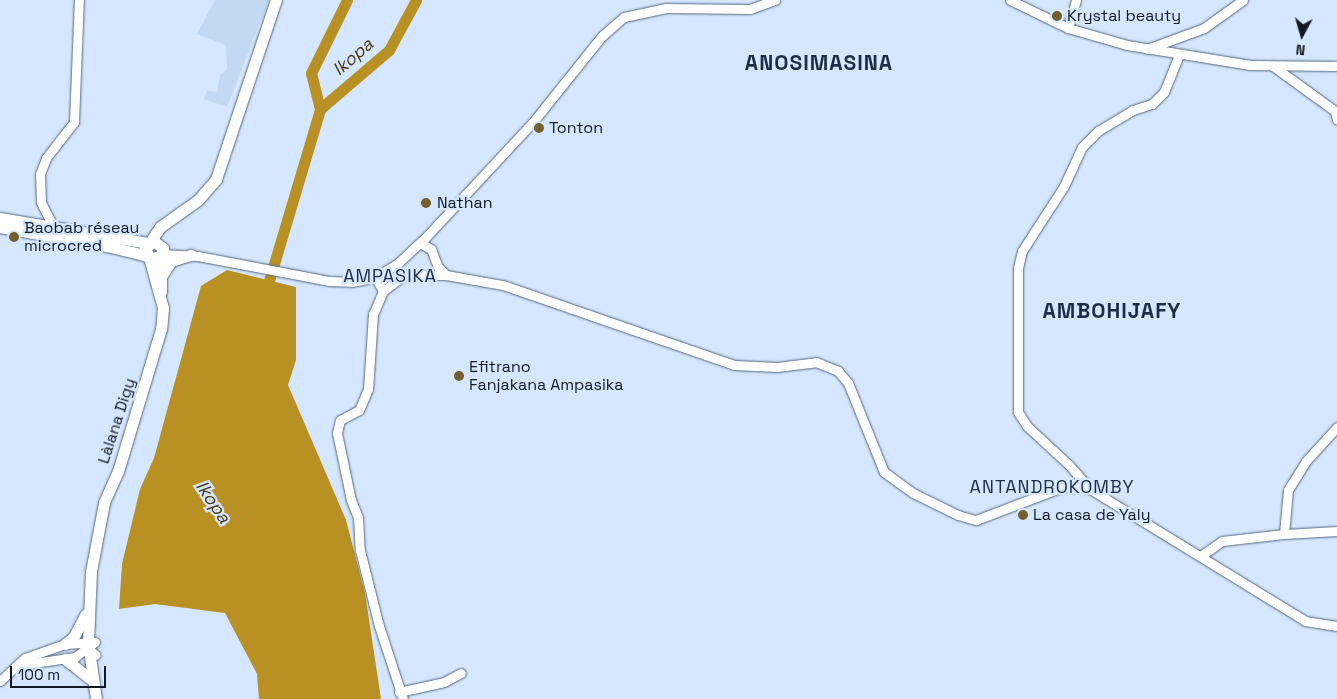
<!DOCTYPE html>
<meta charset="utf-8">
<style>
body{margin:0}
#map{position:relative;width:1337px;height:699px;overflow:hidden;background:#d5e7fe;font-family:"Space Grotesk",sans-serif}
div>[style]{position:absolute}
[style*='--x']{left:calc(var(--x)*1px);top:calc(var(--y)*1px);width:calc(var(--w)*1px);rotate:calc(var(--a)*1deg)}
.built>*{inset:0;background:#c3d8f2}
.water>*{inset:0;background:#b89024}
.river>*{height:11px;margin:-5.5px;padding:0 5.5px;transform-origin:5.5px;border-radius:5.5px;background:#b89024}
.roads{filter:drop-shadow(0 0 1px #54677f) drop-shadow(0 0 1px #54677f)}
.minor>*{height:9px;margin:-4.5px;padding:0 4.5px;transform-origin:4.5px;border-radius:4.5px;background:#fff}
.major>*{height:11px;margin:-5.5px;padding:0 5.5px;transform-origin:5.5px;border-radius:5.5px;background:#fff}
.dots>*{width:14px;height:14px;translate:-50% -50%;box-sizing:border-box;border:2px solid #d5e7fe;border-radius:50%}
span{translate:-50% -50%;white-space:nowrap;text-align:center;line-height:1.15;-webkit-text-stroke:4.5px #d5e7fe;paint-order:stroke}
.poi-label{font-size:16px;color:#111923}
.left{translate:0 -50%;text-align:left}
.street-label{font-size:16px;color:#111923}
.water-label{font-size:18px;color:#49380d;font-style:italic}
.neighbourhood-label{font-size:18px;color:#1c2e43;letter-spacing:1px}
.district-label{font-size:21px;color:#1c2e43;font-weight:700;letter-spacing:1px}
.north{position:absolute;left:1277px;top:10px;width:50px;height:50px;-webkit-text-stroke:4px #d5e7fe;paint-order:stroke;rotate:186deg;font-size:14px;font-weight:700;line-height:20px;text-align:center;color:#111923}
.north::after{content:'';display:block;margin:auto;width:18px;height:22px;background:#111923;clip-path:polygon(50% 0,100% 100%,50% 72%,0 100%)}
.scale{position:absolute;left:10px;top:666px;width:96px;height:22px;box-sizing:border-box;border:2px solid #111923;border-top:0;padding-left:6px;font-size:15px;line-height:18px;white-space:nowrap;color:#111923;-webkit-text-stroke:4px #d5e7fe;paint-order:stroke}
</style>
<div id="map">
<div class="built">
<i style="clip-path:polygon(215px 0,269px 0,227px 107px,204px 99px,207px 91px,217px 92px,220px 75px,227px 69px,226px 45px,197px 34px)"></i>
</div>
<div class="water">
<i style="clip-path:polygon(227px 270px,296px 287px,296px 360px,288px 385px,346px 520px,365px 593px,381px 699px,259px 699px,257px 674px,225px 613px,155px 604px,119px 609px,122px 564px,140px 489px,154px 458px,201px 286px)"></i>
</div>
<div class="river">
<i style="--x:320;--y:109;--w:91;--a:-40.5"></i>
<i style="--x:389;--y:50;--w:57;--a:-61.6"></i>
<i style="--x:265;--y:294;--w:193;--a:-73.4"></i>
<i style="--x:320;--y:109;--w:37;--a:-104"></i>
<i style="--x:311;--y:73;--w:81;--a:-63.7"></i>
</div>
<div class="roads">
<div class="minor">
<i style="--x:1010;--y:0;--w:64;--a:25.8"></i>
<i style="--x:1068;--y:28;--w:61;--a:16.1"></i>
<i style="--x:1127;--y:45;--w:125;--a:9.2"></i>
<i style="--x:1250;--y:65;--w:87;--a:0.7"></i>
<i style="--x:1068;--y:28;--w:29;--a:-74"></i>
<i style="--x:1147;--y:49;--w:61;--a:-20.2"></i>
<i style="--x:1204;--y:28;--w:48;--a:-35.7"></i>
<i style="--x:1273;--y:66;--w:77;--a:36"></i>
<i style="--x:1335;--y:111;--w:9;--a:77"></i>
<i style="--x:54;--y:228;--w:29;--a:-117"></i>
<i style="--x:41;--y:202;--w:28;--a:-92"></i>
<i style="--x:40;--y:174;--w:17;--a:-69"></i>
<i style="--x:46;--y:158;--w:46;--a:-52.1"></i>
<i style="--x:74;--y:122;--w:122;--a:-87.7"></i>
<i style="--x:420;--y:243;--w:13;--a:29"></i>
<i style="--x:431;--y:249;--w:19;--a:69"></i>
<i style="--x:438;--y:267;--w:11;--a:45"></i>
<i style="--x:162;--y:254;--w:36;--a:3"></i>
<i style="--x:198;--y:256;--w:133;--a:10.8"></i>
<i style="--x:329;--y:281;--w:23;--a:2"></i>
<i style="--x:352;--y:282;--w:24;--a:-12"></i>
<i style="--x:375;--y:277;--w:27;--a:-31"></i>
<i style="--x:398;--y:263;--w:38;--a:-43"></i>
<i style="--x:426;--y:237;--w:157;--a:-47.1"></i>
<i style="--x:533;--y:122;--w:110;--a:-51.3"></i>
<i style="--x:602;--y:36;--w:29;--a:-41"></i>
<i style="--x:624;--y:17;--w:43;--a:-12.1"></i>
<i style="--x:666;--y:8;--w:84;--a:0.7"></i>
<i style="--x:750;--y:9;--w:27;--a:-20"></i>
<i style="--x:375;--y:277;--w:16;--a:60"></i>
<i style="--x:383;--y:291;--w:25;--a:113"></i>
<i style="--x:373;--y:314;--w:75;--a:93.8"></i>
<i style="--x:368;--y:389;--w:23;--a:113"></i>
<i style="--x:359;--y:410;--w:21;--a:152"></i>
<i style="--x:340;--y:420;--w:13;--a:103"></i>
<i style="--x:337;--y:433;--w:68;--a:78.2"></i>
<i style="--x:351;--y:500;--w:18;--a:68"></i>
<i style="--x:358;--y:517;--w:33;--a:87"></i>
<i style="--x:360;--y:550;--w:78;--a:76"></i>
<i style="--x:379;--y:626;--w:77;--a:71.8"></i>
<i style="--x:383;--y:291;--w:26;--a:-37"></i>
<i style="--x:404;--y:275;--w:42;--a:0"></i>
<i style="--x:446;--y:275;--w:58;--a:10"></i>
<i style="--x:503;--y:285;--w:244;--a:19.1"></i>
<i style="--x:734;--y:365;--w:43;--a:2.7"></i>
<i style="--x:777;--y:367;--w:39;--a:-7"></i>
<i style="--x:816;--y:362;--w:24;--a:22"></i>
<i style="--x:838;--y:371;--w:16;--a:50"></i>
<i style="--x:848;--y:383;--w:96;--a:68"></i>
<i style="--x:884;--y:472;--w:36;--a:36"></i>
<i style="--x:913;--y:493;--w:50;--a:26.1"></i>
<i style="--x:958;--y:515;--w:19;--a:16"></i>
<i style="--x:976;--y:520;--w:87;--a:-20.9"></i>
<i style="--x:1057;--y:489;--w:13;--a:-13"></i>
<i style="--x:1070;--y:486;--w:20;--a:9"></i>
<i style="--x:1090;--y:489;--w:252;--a:31.5"></i>
<i style="--x:1305;--y:621;--w:32;--a:9"></i>
<i style="--x:1090;--y:489;--w:33;--a:-131"></i>
<i style="--x:1068;--y:464;--w:56;--a:-137.2"></i>
<i style="--x:1027;--y:426;--w:17;--a:-123"></i>
<i style="--x:1018;--y:412;--w:144;--a:-90"></i>
<i style="--x:1018;--y:268;--w:17;--a:-77"></i>
<i style="--x:1022;--y:251;--w:77;--a:-57.1"></i>
<i style="--x:1064;--y:186;--w:43;--a:-65.2"></i>
<i style="--x:1082;--y:147;--w:23;--a:-45"></i>
<i style="--x:1098;--y:131;--w:41;--a:-31"></i>
<i style="--x:1133;--y:110;--w:20;--a:-18"></i>
<i style="--x:1152;--y:104;--w:17;--a:-45"></i>
<i style="--x:1164;--y:92;--w:40;--a:-68"></i>
<i style="--x:1284;--y:534;--w:53;--a:-3.2"></i>
<i style="--x:1202;--y:555;--w:24;--a:-35"></i>
<i style="--x:1222;--y:541;--w:62;--a:-6.4"></i>
<i style="--x:1284;--y:534;--w:44;--a:-84.8"></i>
<i style="--x:1288;--y:490;--w:34;--a:-58"></i>
<i style="--x:1306;--y:461;--w:46;--a:-47.6"></i>
<i style="--x:20;--y:665;--w:56;--a:-8.3"></i>
<i style="--x:75;--y:657;--w:25;--a:-37"></i>
<i style="--x:0;--y:681;--w:34;--a:-43"></i>
<i style="--x:25;--y:658;--w:42;--a:-19.3"></i>
<i style="--x:65;--y:644;--w:17;--a:-3"></i>
<i style="--x:82;--y:643;--w:18;--a:41"></i>
<i style="--x:399;--y:692;--w:46;--a:-12.5"></i>
<i style="--x:444;--y:682;--w:19;--a:-28"></i>
</div>
<div class="major">
<i style="--x:0;--y:218;--w:150;--a:9.6"></i>
<i style="--x:0;--y:227;--w:108;--a:10.2"></i>
<i style="--x:106;--y:246;--w:35;--a:13"></i>
<i style="--x:140;--y:254;--w:13;--a:18"></i>
<i style="--x:152;--y:258;--w:9;--a:-13"></i>
<i style="--x:161;--y:256;--w:8;--a:-76"></i>
<i style="--x:163;--y:248;--w:12;--a:-145"></i>
<i style="--x:153;--y:241;--w:11;--a:135"></i>
<i style="--x:145;--y:249;--w:9;--a:63"></i>
<i style="--x:149;--y:257;--w:53;--a:74.6"></i>
<i style="--x:163;--y:308;--w:21;--a:95"></i>
<i style="--x:161;--y:329;--w:148;--a:106.8"></i>
<i style="--x:118;--y:471;--w:35;--a:114"></i>
<i style="--x:104;--y:503;--w:69;--a:100.8"></i>
<i style="--x:91;--y:571;--w:71;--a:92.4"></i>
<i style="--x:88;--y:642;--w:58;--a:82"></i>
<i style="--x:150;--y:242;--w:18;--a:-56"></i>
<i style="--x:160;--y:227;--w:47;--a:-35.4"></i>
<i style="--x:198;--y:200;--w:28;--a:-49"></i>
<i style="--x:216;--y:179;--w:189;--a:-71.5"></i>
<i style="--x:162;--y:275;--w:17;--a:-57"></i>
<i style="--x:171;--y:261;--w:21;--a:-17"></i>
<i style="--x:161;--y:292;--w:36;--a:-90"></i>
<i style="--x:65;--y:644;--w:10;--a:-37"></i>
<i style="--x:73;--y:638;--w:27;--a:-62"></i>
<i style="--x:65;--y:659;--w:36;--a:38"></i>
</div>
</div>
<div class="dots">
<i style="left:1057px;top:16px;background:#745f2f"></i>
<i style="left:539px;top:128px;background:#745f2f"></i>
<i style="left:426px;top:203px;background:#745f2f"></i>
<i style="left:14px;top:237px;background:#745f2f"></i>
<i style="left:459px;top:376px;background:#745f2f"></i>
<i style="left:1023px;top:515px;background:#745f2f"></i>
</div>
<div class="poi-label">
<span class="left" style="left:1067px;top:16px">Krystal beauty</span>
<span class="left" style="left:549px;top:128px">Tonton</span>
<span class="left" style="left:437px;top:203px">Nathan</span>
<span class="left" style="left:24px;top:237px">Baobab réseau<br>microcred</span>
<span class="left" style="left:469px;top:376px">Efitrano<br>Fanjakana Ampasika</span>
<span class="left" style="left:1033px;top:515px">La casa de Yaly</span>
</div>
<div class="street-label">
<span style="left:117px;top:421px;rotate:-72deg">Làlana Digy</span>
</div>
<div class="water-label">
<span style="left:353px;top:57px;rotate:-41deg">Ikopa</span>
<span style="left:213px;top:502px;rotate:56deg">Ikopa</span>
</div>
<div class="neighbourhood-label">
<span style="left:390px;top:276px">AMPASIKA</span>
<span style="left:1052px;top:487px">ANTANDROKOMBY</span>
</div>
<div class="district-label">
<span style="left:819px;top:63px">ANOSIMASINA</span>
<span style="left:1112px;top:311px">AMBOHIJAFY</span>
</div>
<div class="north">N</div>
<div class="scale">100 m</div>
</div>
